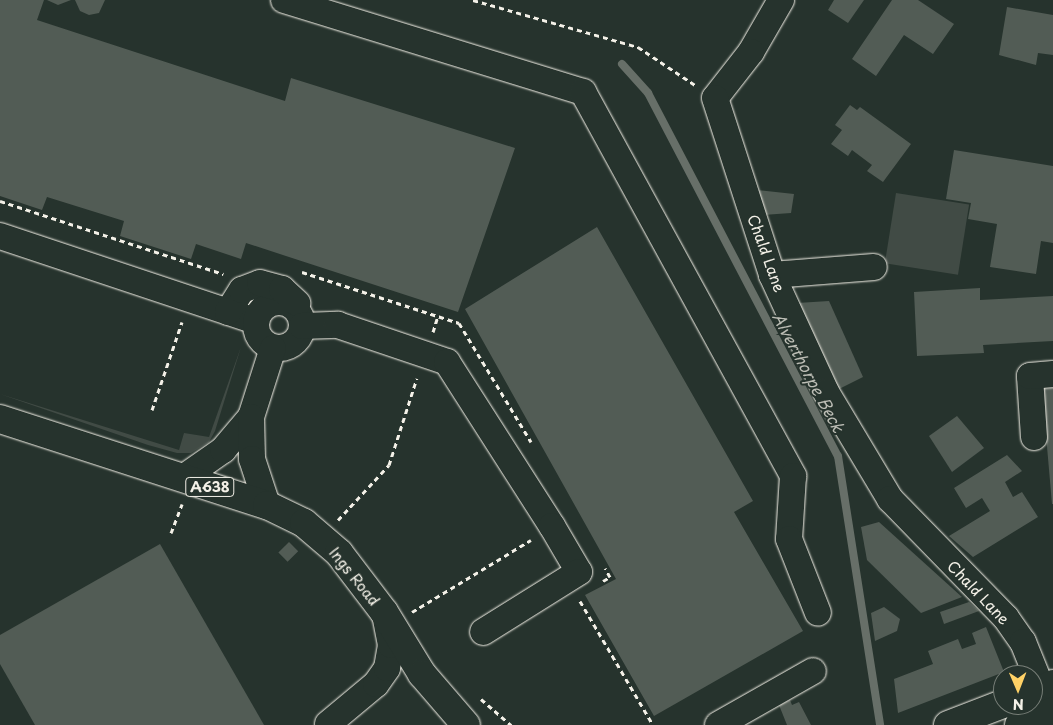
<!DOCTYPE html>
<style>
body{margin:0}
#map{position:relative;width:1053px;height:725px;overflow:hidden;background:#26332d;font-family:"Playpen Sans",sans-serif}
div>[style]{position:absolute}
[style*='--x']{left:calc(var(--x)*1px);top:calc(var(--y)*1px);width:calc(var(--w)*1px);rotate:calc(var(--a)*1deg)}
.green>*{inset:0;background:#414b45;transform-origin:0 0}
.stream>*{height:8px;margin:-4px;padding:0 4px;transform-origin:4px;border-radius:4px;background:#676f68}
.building>*{inset:0;background:#525c55;transform-origin:0 0}
.path>*{height:3px;margin-top:-1.5px;transform-origin:0;background:repeating-linear-gradient(90deg,#f4f1e8 0 5px,transparent 0 9px)}
.roads{filter:drop-shadow(0 0 1px #f4f1e8) drop-shadow(0 0 1px #f4f1e8)}
.minor>*{height:26px;margin:-13px;padding:0 13px;transform-origin:13px;border-radius:13px;background:#26332d}
.minor>.ring{margin:-13px;padding:0;box-sizing:content-box;background:none;border:26px solid #26332d;border-radius:50%}
.highway>*{height:28px;margin:-14px;padding:0 14px;transform-origin:14px;border-radius:14px;background:#26332d}
span{translate:-50% -50%;white-space:nowrap;text-align:center;line-height:1.15;-webkit-text-stroke:4px #26332d;paint-order:stroke}
.shield-label span{padding:1px 4px;background:#26332d;border:1px solid;border-radius:4px;-webkit-text-stroke-width:0}
.shield-label{font-size:14px;color:#f4f1e8;font-weight:700}
.street-label{font-size:15px;color:#f4f1e8}
.water-label{font-size:16px;color:#bcbdb5;font-style:italic}
.north{position:absolute;left:993px;top:665px;width:50px;height:50px;box-sizing:border-box;background:#26332d;border:1px solid #787f78;border-radius:50%;rotate:179deg;font-size:14px;font-weight:700;line-height:20px;text-align:center;color:#f4f1e8}
.north::after{content:'';display:block;margin:auto;width:18px;height:22px;background:#ffd166;clip-path:polygon(50% 0,100% 100%,50% 72%,0 100%)}
</style>
<div id="map">
<div class="green">
<i style="left:896px;top:193px;width:74px;height:71px;rotate:9deg"></i>
<i style="clip-path:polygon(241px 347px,215px 431px,209px 442px,191px 453px,177px 453px,148px 445px,0 394px,179px 450px,184px 433px,209px 437px)"></i>
</div>
<div class="stream">
<i style="--x:622;--y:64;--w:39;--a:48"></i>
<i style="--x:648;--y:93;--w:410;--a:62.4"></i>
<i style="--x:838;--y:456;--w:272;--a:81.1"></i>
</div>
<div class="building">
<i style="clip-path:polygon(0 0,44px 0,37px 20px,285px 101px,291px 78px,515px 148px,458px 312px,246px 243px,241px 259px,196px 244px,191px 259px,120px 236px,124px 221px,47px 197px,42px 210px,0 196px)"></i>
<i style="clip-path:polygon(47px 0,71px 0,58px 5px)"></i>
<i style="clip-path:polygon(75px 0,105px 0,99px 13px,89px 15px,80px 11px)"></i>
<i style="clip-path:polygon(834px 0,864px 0,848px 23px,828px 10px)"></i>
<i style="clip-path:polygon(892px 0,918px 0,954px 24px,933px 54px,904px 35px,876px 76px,852px 59px)"></i>
<i style="clip-path:polygon(1007px 7px,1053px 15px,1053px 55px,1038px 53px,1036px 65px,999px 55px)"></i>
<i style="clip-path:polygon(850px 105px,857px 110px,860px 107px,911px 144px,883px 182px,867px 171px,872px 165px,852px 150px,848px 156px,831px 144px,842px 130px,835px 125px)"></i>
<i style="clip-path:polygon(954px 150px,1053px 166px,1053px 243px,1041px 241px,1036px 274px,990px 267px,997px 224px,968px 219px,971px 203px,946px 199px)"></i>
<i style="clip-path:polygon(757px 190px,794px 194px,791px 213px,763px 215px)"></i>
<i style="clip-path:polygon(597px 227px,753px 501px,734px 512px,803px 631px,654px 716px,585px 595px,616px 579px,465px 309px)"></i>
<i style="clip-path:polygon(980px 288px,980px 300px,1053px 296px,1053px 341px,983px 345px,984px 353px,917px 356px,914px 292px)"></i>
<i style="clip-path:polygon(829px 301px,863px 377px,837px 390px,797px 303px)"></i>
<i style="clip-path:polygon(1053px 388px,1053px 504px,1052px 504px,1042px 389px)"></i>
<i style="clip-path:polygon(957px 416px,984px 448px,952px 472px,929px 436px)"></i>
<i style="clip-path:polygon(1007px 455px,1022px 471px,1005px 482px,1013px 497px,1022px 492px,1038px 517px,973px 557px,949px 536px,990px 511px,982px 498px,966px 508px,954px 488px)"></i>
<i style="clip-path:polygon(879px 522px,962px 597px,921px 613px,867px 560px,861px 527px)"></i>
<i style="left:289px;top:542px;width:13px;height:15px;rotate:45deg"></i>
<i style="clip-path:polygon(160px 544px,264px 725px,35px 725px,0 664px,0 635px)"></i>
<i style="clip-path:polygon(969px 602px,979px 611px,944px 624px,940px 612px)"></i>
<i style="clip-path:polygon(884px 607px,900px 619px,897px 631px,875px 641px,871px 613px)"></i>
<i style="clip-path:polygon(986px 627px,1004px 672px,898px 713px,894px 679px,933px 664px,928px 651px,958px 639px,962px 649px,976px 644px,972px 633px)"></i>
<i style="clip-path:polygon(790px 700px,792px 705px,799px 702px,811px 725px,787px 725px,779px 705px)"></i>
</div>
<div class="path">
<i style="--x:473;--y:0;--w:172;--a:15.9"></i>
<i style="--x:638;--y:47;--w:69;--a:33.7"></i>
<i style="--x:0;--y:201;--w:235;--a:18.1"></i>
<i style="--x:302;--y:272;--w:165;--a:18"></i>
<i style="--x:459;--y:323;--w:139;--a:58.8"></i>
<i style="--x:433;--y:332;--w:17;--a:-73"></i>
<i style="--x:152;--y:410;--w:93;--a:-71.2"></i>
<i style="--x:338;--y:520;--w:75;--a:-47.2"></i>
<i style="--x:389;--y:465;--w:91;--a:-72.2"></i>
<i style="--x:171;--y:533;--w:31;--a:-69"></i>
<i style="--x:603;--y:581;--w:8;--a:-30"></i>
<i style="--x:610;--y:577;--w:10;--a:-119"></i>
<i style="--x:580;--y:601;--w:144;--a:59.5"></i>
<i style="--x:412;--y:612;--w:139;--a:-31.2"></i>
<i style="--x:481;--y:699;--w:40;--a:41"></i>
</div>
<div class="roads">
<div class="minor">
<i style="--x:284;--y:0;--w:313;--a:17.1"></i>
<i style="--x:583;--y:92;--w:438;--a:61.3"></i>
<i style="--x:793;--y:476;--w:63;--a:93.6"></i>
<i style="--x:789;--y:539;--w:79;--a:68.6"></i>
<i style="--x:781;--y:0;--w:60;--a:120"></i>
<i style="--x:751;--y:52;--w:58;--a:128"></i>
<i style="--x:715;--y:98;--w:186;--a:72.1"></i>
<i style="--x:772;--y:275;--w:129;--a:65.2"></i>
<i style="--x:826;--y:392;--w:125;--a:59.1"></i>
<i style="--x:890;--y:499;--w:166;--a:45.7"></i>
<i style="--x:1006;--y:618;--w:29;--a:55"></i>
<i style="--x:1023;--y:642;--w:51;--a:68"></i>
<i style="--x:0;--y:236;--w:270;--a:18.4"></i>
<i style="--x:772;--y:275;--w:102;--a:-4.5"></i>
<i class="ring" style="left:256px;top:302px;width:20px;height:20px"></i>
<i style="--x:228;--y:312;--w:26;--a:-58"></i>
<i style="--x:242;--y:290;--w:19;--a:-21"></i>
<i style="--x:260;--y:283;--w:23;--a:15"></i>
<i style="--x:282;--y:289;--w:21;--a:43"></i>
<i style="--x:302;--y:326;--w:36;--a:-2"></i>
<i style="--x:338;--y:325;--w:115;--a:18.7"></i>
<i style="--x:447;--y:362;--w:195;--a:57.4"></i>
<i style="--x:552;--y:526;--w:53;--a:59.6"></i>
<i style="--x:579;--y:572;--w:113;--a:148"></i>
<i style="--x:251;--y:417;--w:72;--a:-72.3"></i>
<i style="--x:1034;--y:437;--w:61;--a:-93.8"></i>
<i style="--x:1030;--y:376;--w:23;--a:-5"></i>
<i style="--x:183;--y:478;--w:49;--a:-35"></i>
<i style="--x:223;--y:450;--w:43;--a:-49.7"></i>
<i style="--x:251;--y:417;--w:42;--a:88.6"></i>
<i style="--x:252;--y:459;--w:48;--a:71.9"></i>
<i style="--x:328;--y:724;--w:62;--a:-39.8"></i>
<i style="--x:376;--y:684;--w:19;--a:-55"></i>
<i style="--x:387;--y:668;--w:23;--a:-80"></i>
<i style="--x:391;--y:645;--w:31;--a:-101"></i>
<i style="--x:718;--y:725;--w:109;--a:-29.6"></i>
</div>
<div class="highway">
<i style="--x:0;--y:419;--w:281;--a:17.9"></i>
<i style="--x:267;--y:505;--w:41;--a:25.9"></i>
<i style="--x:304;--y:523;--w:46;--a:40.6"></i>
<i style="--x:339;--y:553;--w:74;--a:52.7"></i>
<i style="--x:384;--y:612;--w:73;--a:58.5"></i>
<i style="--x:422;--y:674;--w:67;--a:49.2"></i>
<i style="--x:1033;--y:693;--w:22;--a:-24"></i>
<i style="--x:948;--y:725;--w:59;--a:-20.9"></i>
<i style="--x:1019;--y:725;--w:37;--a:-22"></i>
</div>
</div>
<div class="shield-label">
<span style="left:210px;top:487px">A638</span>
</div>
<div class="street-label">
<span style="left:767px;top:253px;rotate:70deg">Chald Lane</span>
<span style="left:355px;top:576px;rotate:51deg">Ings Road</span>
<span style="left:979px;top:592px;rotate:46deg">Chald Lane</span>
</div>
<div class="water-label">
<span style="left:809px;top:372px;rotate:62deg">Alverthorpe Beck</span>
</div>
<div class="north">N</div>
</div>
